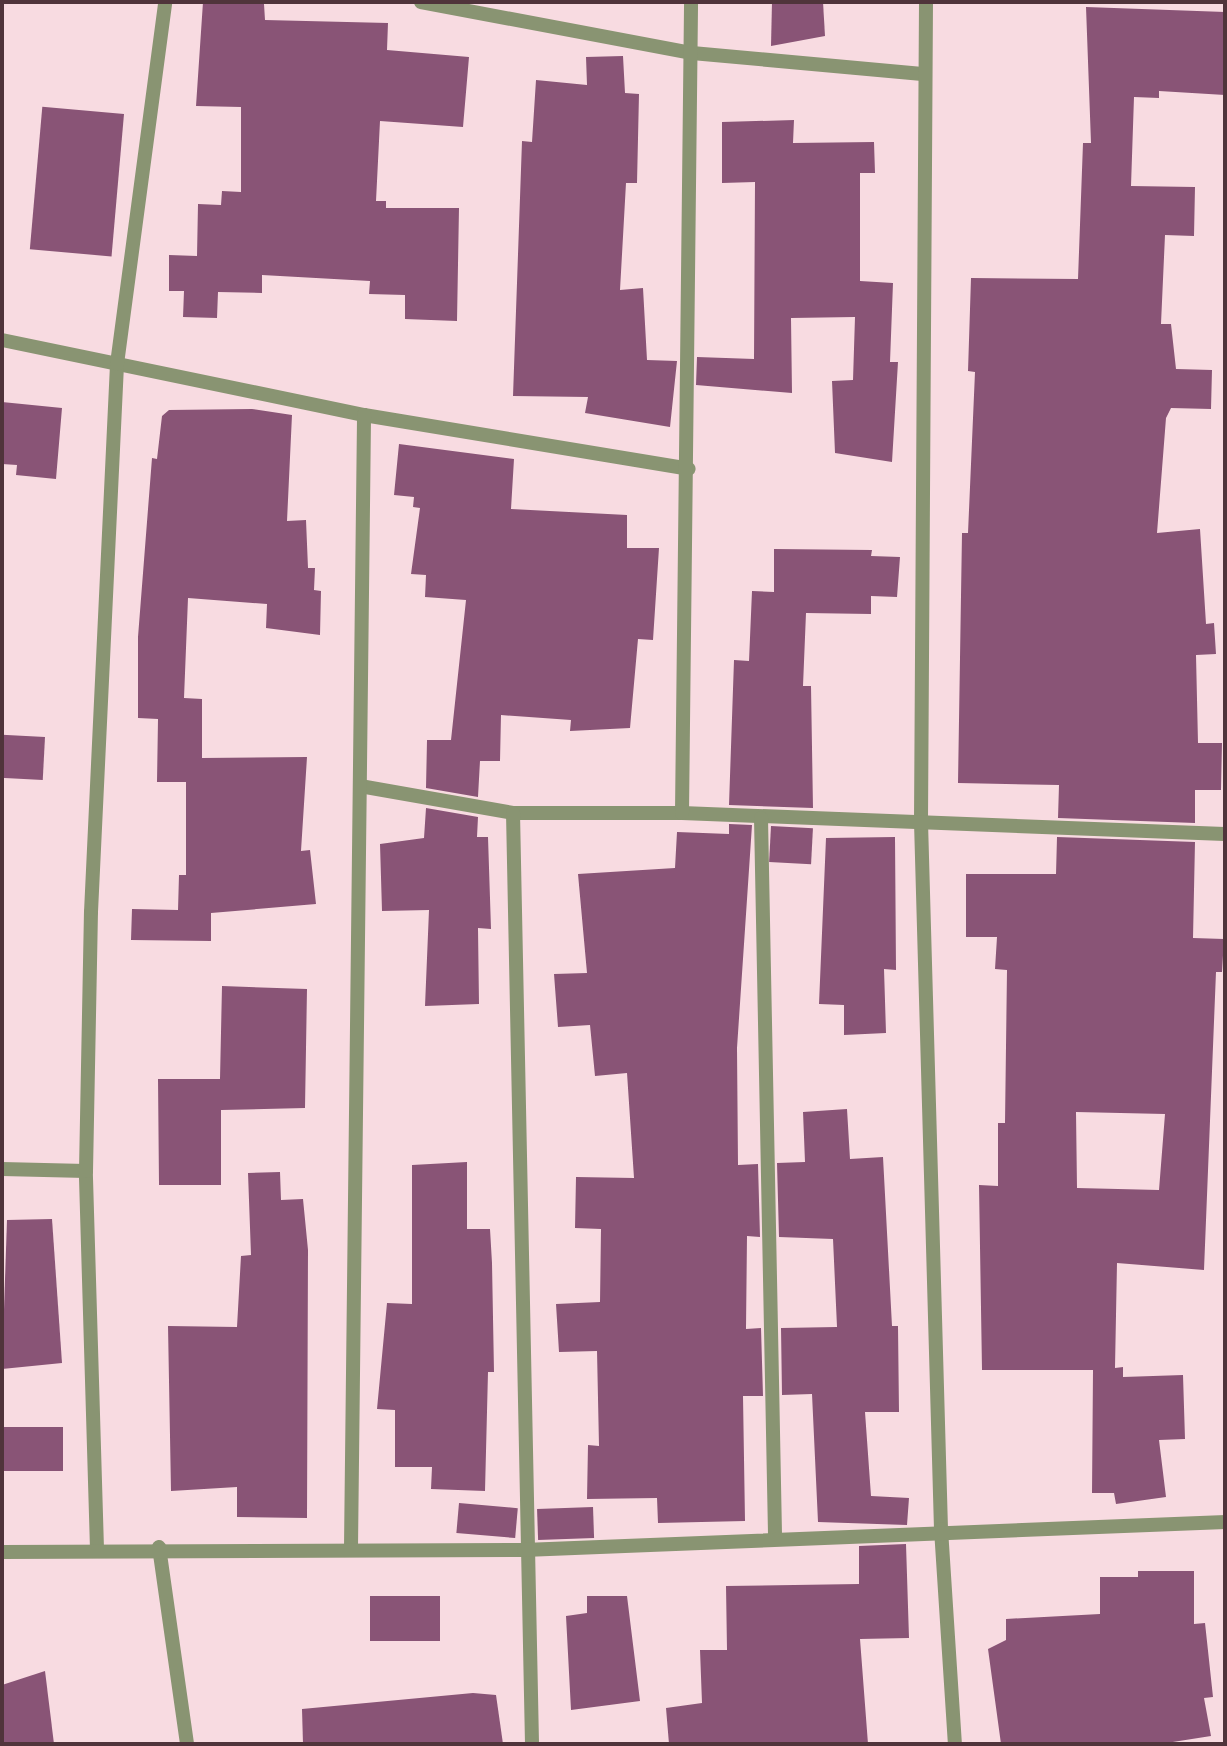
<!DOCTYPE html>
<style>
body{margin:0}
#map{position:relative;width:1227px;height:1746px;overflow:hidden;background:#f8dbe1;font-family:"Titillium Web",sans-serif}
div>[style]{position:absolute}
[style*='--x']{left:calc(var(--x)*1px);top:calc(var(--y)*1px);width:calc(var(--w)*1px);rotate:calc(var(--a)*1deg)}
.building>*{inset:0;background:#895476;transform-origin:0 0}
.minor>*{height:14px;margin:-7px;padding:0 7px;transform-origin:7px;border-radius:7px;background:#899472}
span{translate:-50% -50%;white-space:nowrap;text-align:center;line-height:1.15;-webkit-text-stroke:7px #f8dbe1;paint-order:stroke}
.frame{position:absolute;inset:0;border:4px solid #50343b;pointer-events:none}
</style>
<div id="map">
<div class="building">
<i style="clip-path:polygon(203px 2px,264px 4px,265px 20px,388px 23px,387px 50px,469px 57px,463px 127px,380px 121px,376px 201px,386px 201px,386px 208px,459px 208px,457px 321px,405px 319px,405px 295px,369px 294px,370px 281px,262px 275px,262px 293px,218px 292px,217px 318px,183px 317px,184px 291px,169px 291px,169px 255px,197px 256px,198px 204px,221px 205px,222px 191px,241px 192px,241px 107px,196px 106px)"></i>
<i style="clip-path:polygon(772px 2px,823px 2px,825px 36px,771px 46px)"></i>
<i style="clip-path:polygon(1086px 7px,1225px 12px,1225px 95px,1159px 91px,1159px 98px,1134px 97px,1131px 186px,1195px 187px,1194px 236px,1165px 235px,1161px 324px,1171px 324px,1176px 369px,1212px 370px,1211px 409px,1171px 408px,1166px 418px,1157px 533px,1200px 529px,1206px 624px,1214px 623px,1216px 654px,1196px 655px,1198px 743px,1222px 743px,1221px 790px,1195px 790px,1195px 823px,1058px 818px,1059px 785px,958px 783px,962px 533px,968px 533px,975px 372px,968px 371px,971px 278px,1078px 279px,1083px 143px,1091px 143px)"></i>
<i style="clip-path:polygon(623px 56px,625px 93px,639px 94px,637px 183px,626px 183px,620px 290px,643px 288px,647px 360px,677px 361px,670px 427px,585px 413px,588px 397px,513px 396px,522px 141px,532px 142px,536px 80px,587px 85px,586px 57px)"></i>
<i style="left:124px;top:114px;width:143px;height:82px;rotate:95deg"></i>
<i style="clip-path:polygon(794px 120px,793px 143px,874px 142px,875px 173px,860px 173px,860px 281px,893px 283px,890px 362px,898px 362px,892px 462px,835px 453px,832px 381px,853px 380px,855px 317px,791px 318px,792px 393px,696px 385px,697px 357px,754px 359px,755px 182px,722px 183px,722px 122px)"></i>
<i style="clip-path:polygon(2px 402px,62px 408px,56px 479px,16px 475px,17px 465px,2px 464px)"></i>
<i style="clip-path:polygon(252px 409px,292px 415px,287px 521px,306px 520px,308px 568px,315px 568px,314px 590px,321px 591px,320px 635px,266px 628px,267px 604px,188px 598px,184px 698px,202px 699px,202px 758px,307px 757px,301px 851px,310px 850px,316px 904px,211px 913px,211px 941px,131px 940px,132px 909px,178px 910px,179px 875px,186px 875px,186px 782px,157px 782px,158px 719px,138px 718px,138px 637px,152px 458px,157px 459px,162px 416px,169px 410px)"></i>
<i style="clip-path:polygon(399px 444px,514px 459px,511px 509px,627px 515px,627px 548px,659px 548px,653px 640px,638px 639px,630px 728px,570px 731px,571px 720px,501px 715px,500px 761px,480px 761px,478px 797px,426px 788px,427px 740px,451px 740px,466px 600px,425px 597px,426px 575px,411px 574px,420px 508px,413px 507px,414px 497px,394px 495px)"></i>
<i style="clip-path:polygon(774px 549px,872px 550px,871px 556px,900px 557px,897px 597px,871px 596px,871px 614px,806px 613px,803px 686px,811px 686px,813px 808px,729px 805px,734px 660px,749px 661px,752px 591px,774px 592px)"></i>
<i style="left:45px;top:737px;width:43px;height:43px;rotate:93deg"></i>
<i style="clip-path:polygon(426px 808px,478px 817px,477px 837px,488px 837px,491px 929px,478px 928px,479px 1004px,425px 1006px,429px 910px,382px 911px,380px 844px,424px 838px)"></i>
<i style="clip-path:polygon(729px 824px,752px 825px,737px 1048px,738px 1165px,758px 1164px,760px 1237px,747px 1236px,746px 1329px,761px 1328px,763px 1396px,743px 1396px,745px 1521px,658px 1523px,657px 1498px,587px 1499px,588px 1445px,599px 1446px,597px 1351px,559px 1352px,556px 1304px,600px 1302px,601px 1229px,575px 1228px,576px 1177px,634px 1178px,627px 1073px,595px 1076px,590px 1025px,558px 1027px,554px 974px,587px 973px,578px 874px,675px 868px,677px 832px,729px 834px)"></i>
<i style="left:771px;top:826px;width:42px;height:36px;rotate:3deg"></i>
<i style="clip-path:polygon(895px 837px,896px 970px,884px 969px,886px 1033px,844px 1035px,844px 1005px,819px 1004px,826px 838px)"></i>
<i style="clip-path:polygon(evenodd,1057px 837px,1195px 842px,1193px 938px,1224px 939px,1222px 972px,1216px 972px,1204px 1270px,1117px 1263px,1115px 1368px,1123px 1367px,1123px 1377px,1183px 1375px,1185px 1439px,1159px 1440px,1166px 1497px,1116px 1504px,1114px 1493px,1092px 1493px,1093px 1370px,982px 1370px,979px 1185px,998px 1186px,998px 1123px,1005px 1123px,1007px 970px,995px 969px,997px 937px,966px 937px,966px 874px,1056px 874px,1057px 837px,1076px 1112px,1165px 1114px,1159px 1190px,1077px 1188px,1076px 1112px)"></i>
<i style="clip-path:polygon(222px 986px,307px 989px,305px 1108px,221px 1110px,221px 1185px,159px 1185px,158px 1079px,220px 1079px)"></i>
<i style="clip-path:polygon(847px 1109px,850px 1159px,883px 1157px,892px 1326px,898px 1326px,899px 1412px,865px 1412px,871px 1496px,909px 1498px,907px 1525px,818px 1522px,812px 1394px,782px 1395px,781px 1328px,837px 1327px,833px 1239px,779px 1237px,777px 1163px,805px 1162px,803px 1112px)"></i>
<i style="clip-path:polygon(467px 1162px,467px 1229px,490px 1229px,492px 1263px,494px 1372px,488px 1372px,485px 1491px,431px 1489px,432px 1467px,395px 1467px,395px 1410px,377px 1409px,387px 1303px,412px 1304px,412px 1165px)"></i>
<i style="clip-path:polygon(280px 1172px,281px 1200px,303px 1199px,308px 1250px,307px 1518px,237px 1517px,237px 1487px,171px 1491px,168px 1326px,237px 1327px,241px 1256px,251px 1255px,248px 1173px)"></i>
<i style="clip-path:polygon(52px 1219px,62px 1363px,2px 1369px,7px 1220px)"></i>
<i style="left:2px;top:1427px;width:61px;height:44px"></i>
<i style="left:459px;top:1503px;width:59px;height:30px;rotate:5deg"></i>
<i style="left:593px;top:1507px;width:31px;height:56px;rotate:88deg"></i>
<i style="clip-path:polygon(906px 1544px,909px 1638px,860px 1639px,868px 1744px,669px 1744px,666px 1708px,702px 1703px,700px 1650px,727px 1650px,726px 1586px,859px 1584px,859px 1546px)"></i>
<i style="clip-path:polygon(1138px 1571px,1194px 1571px,1194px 1624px,1205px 1623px,1213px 1697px,1204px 1698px,1211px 1736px,1160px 1744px,1001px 1744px,988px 1649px,1006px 1640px,1006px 1619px,1100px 1614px,1100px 1577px,1138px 1577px)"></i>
<i style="left:440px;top:1596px;width:45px;height:70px;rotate:90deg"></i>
<i style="clip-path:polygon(587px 1596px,627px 1596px,640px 1701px,571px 1710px,566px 1616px,587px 1613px)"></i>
<i style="clip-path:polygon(45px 1671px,54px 1744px,2px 1744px,2px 1685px)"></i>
<i style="clip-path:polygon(473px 1693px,496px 1695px,503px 1744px,303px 1744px,302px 1709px)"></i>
</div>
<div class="minor">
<i style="--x:421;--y:2;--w:276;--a:10.7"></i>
<i style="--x:692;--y:53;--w:234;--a:5.2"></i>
<i style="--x:926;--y:2;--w:820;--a:90.35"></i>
<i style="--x:921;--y:822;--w:707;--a:88.38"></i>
<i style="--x:941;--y:1529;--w:215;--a:86.3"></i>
<i style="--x:2;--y:340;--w:370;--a:11.7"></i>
<i style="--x:364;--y:415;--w:329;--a:9.4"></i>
<i style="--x:360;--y:786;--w:155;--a:10"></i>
<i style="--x:513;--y:813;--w:169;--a:0"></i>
<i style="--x:682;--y:813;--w:543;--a:2.21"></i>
<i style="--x:513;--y:813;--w:931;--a:88.83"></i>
<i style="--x:682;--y:813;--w:811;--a:-89.36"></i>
<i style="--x:761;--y:818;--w:717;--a:88.88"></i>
<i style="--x:2;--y:1169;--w:84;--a:1.4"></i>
<i style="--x:159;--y:1547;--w:199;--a:81.9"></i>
<i style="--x:351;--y:1547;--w:1132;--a:-89.34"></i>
<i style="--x:97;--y:1549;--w:378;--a:-91.7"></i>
<i style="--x:86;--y:1171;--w:259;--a:-88.9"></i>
<i style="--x:91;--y:912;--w:549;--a:-87.28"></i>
<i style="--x:117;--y:364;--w:365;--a:-82.4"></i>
<i style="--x:2;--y:1552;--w:522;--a:-0.22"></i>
<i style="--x:524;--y:1550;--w:702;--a:-2.29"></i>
</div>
<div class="frame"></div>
</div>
